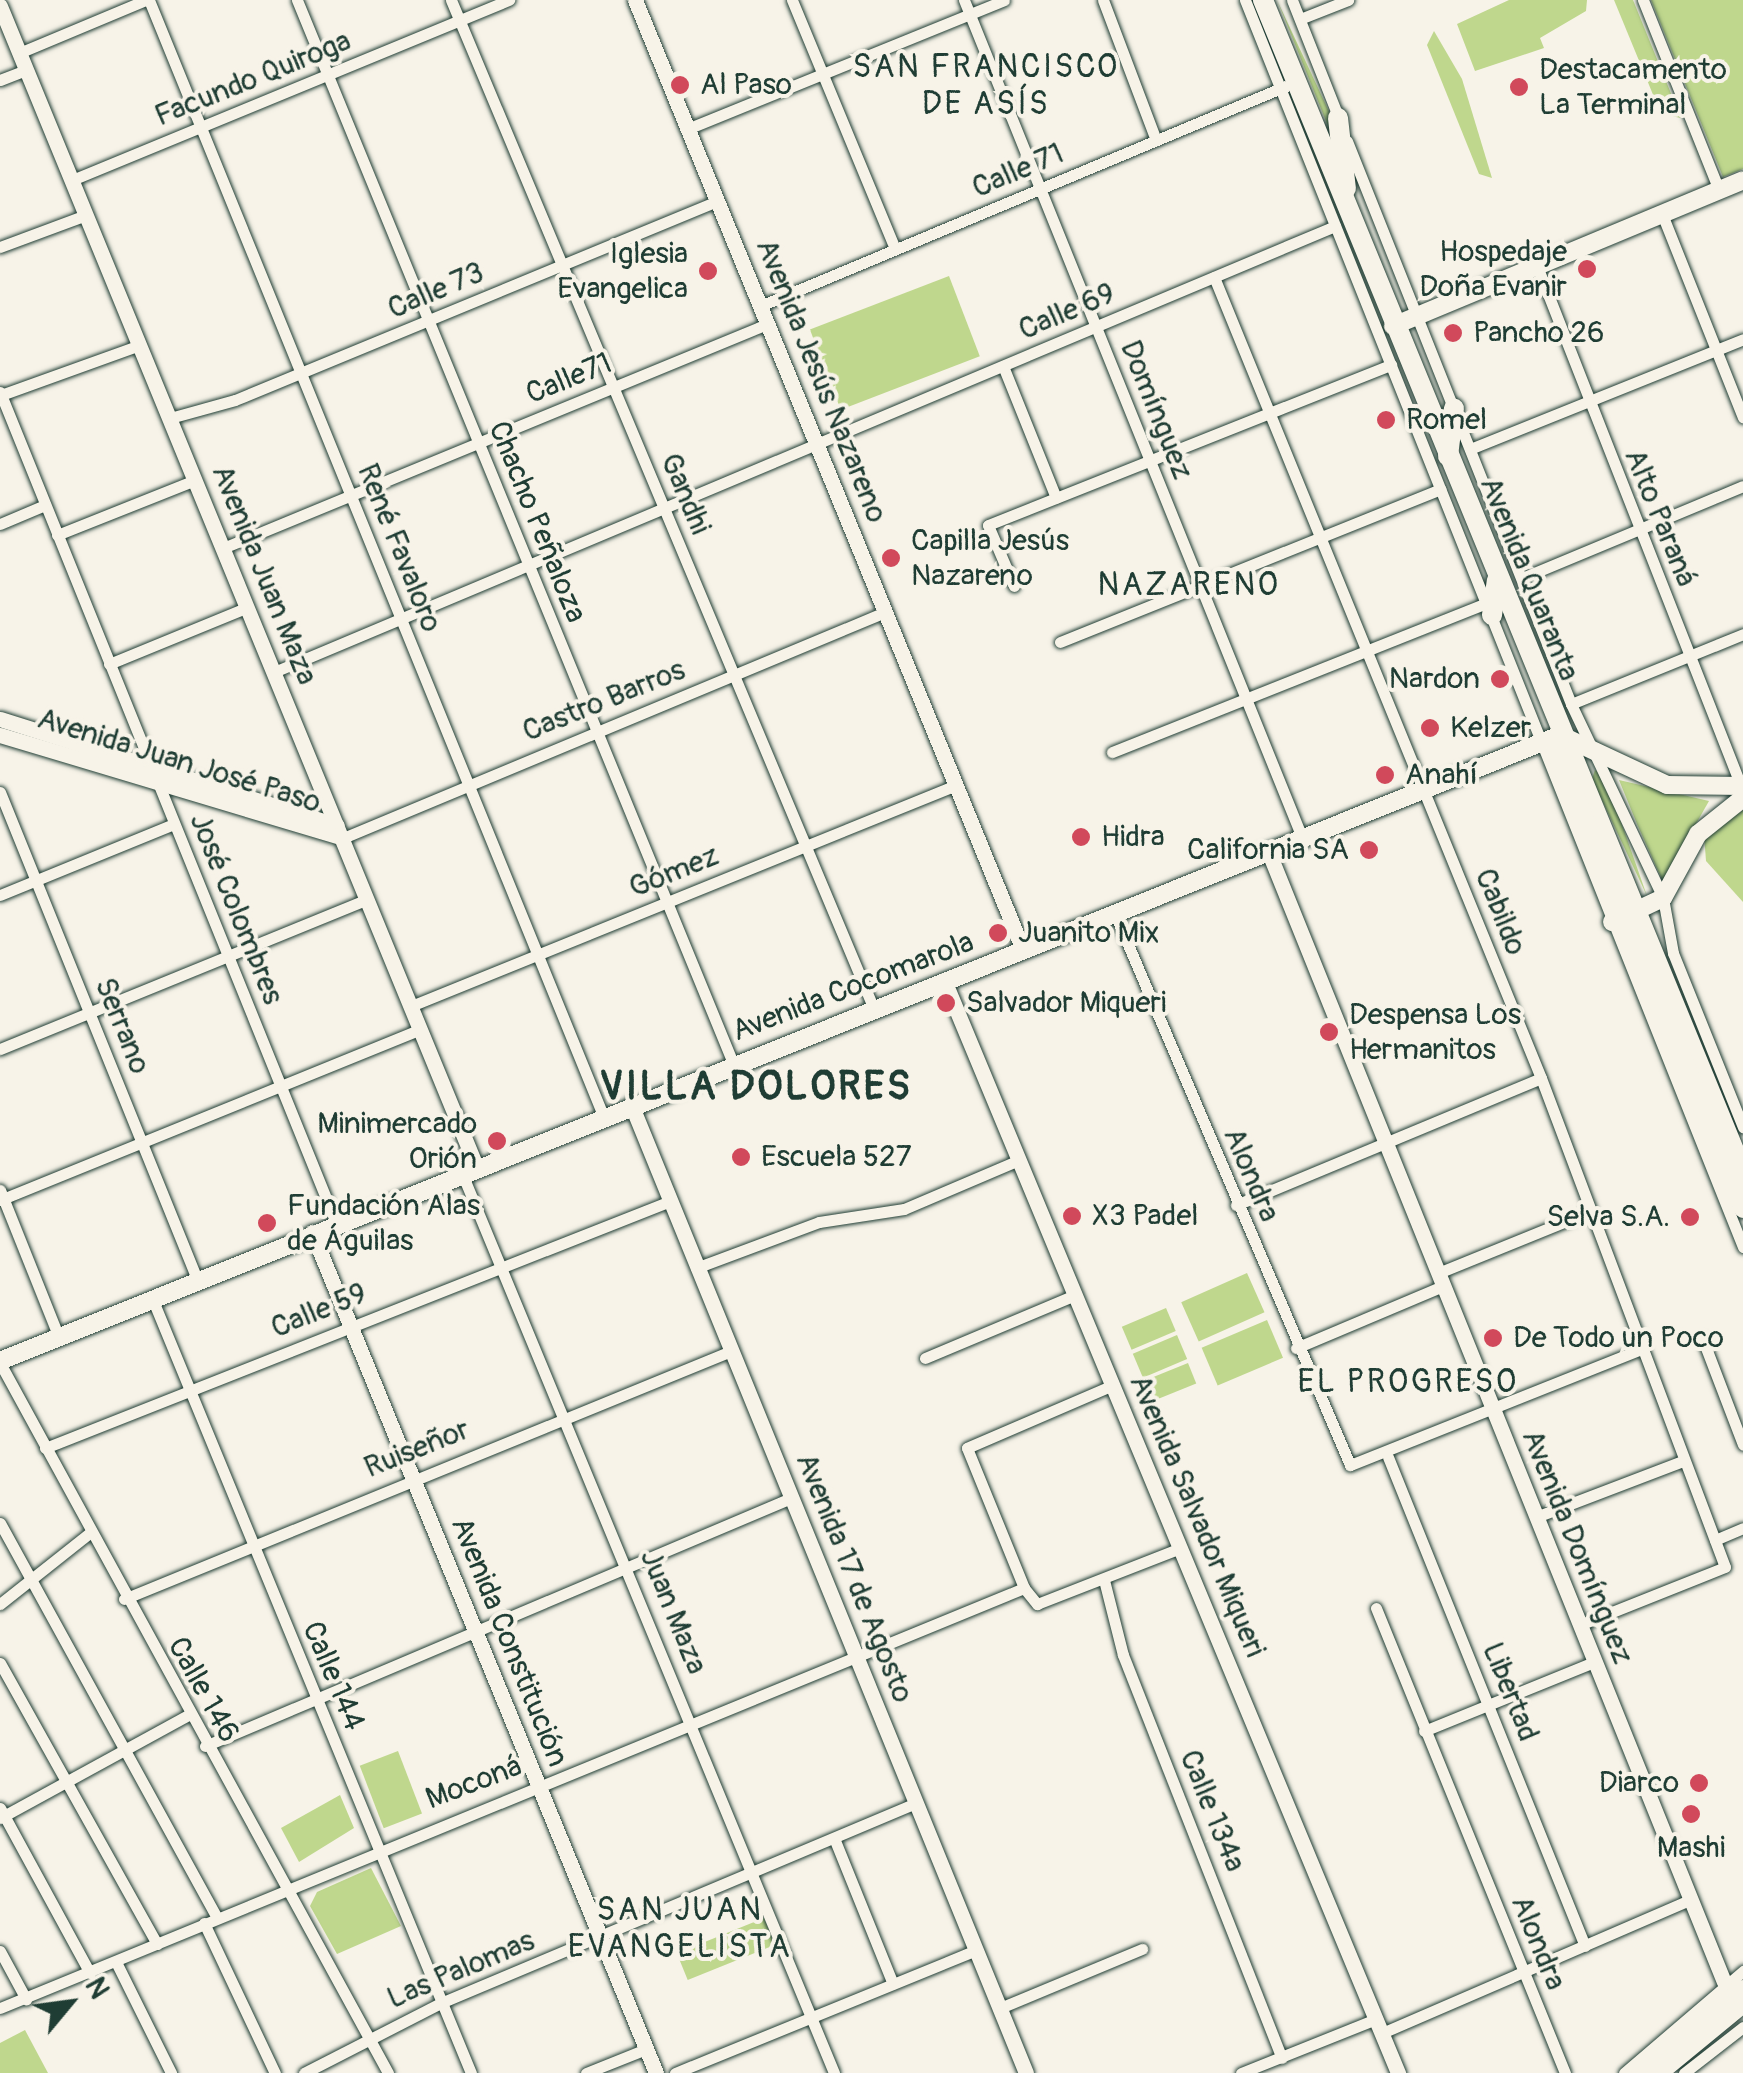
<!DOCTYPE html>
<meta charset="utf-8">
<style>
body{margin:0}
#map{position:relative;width:1743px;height:2073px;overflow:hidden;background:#f7f3e8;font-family:Pangolin,sans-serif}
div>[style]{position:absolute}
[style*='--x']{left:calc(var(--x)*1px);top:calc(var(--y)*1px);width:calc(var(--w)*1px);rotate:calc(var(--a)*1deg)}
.green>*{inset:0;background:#bfd78d;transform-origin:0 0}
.roads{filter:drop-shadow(0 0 2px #1f3d34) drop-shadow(0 0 2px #1f3d34)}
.street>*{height:11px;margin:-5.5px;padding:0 5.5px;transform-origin:5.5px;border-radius:5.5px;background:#f7f3e8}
.secondary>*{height:15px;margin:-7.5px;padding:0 7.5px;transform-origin:7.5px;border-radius:7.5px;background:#f7f3e8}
.primary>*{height:18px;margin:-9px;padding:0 9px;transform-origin:9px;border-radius:9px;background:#f7f3e8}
.highway>*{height:20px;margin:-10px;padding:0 10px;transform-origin:10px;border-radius:10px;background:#f7f3e8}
.dots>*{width:28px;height:28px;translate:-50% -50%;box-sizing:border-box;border:5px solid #f7f3e8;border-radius:50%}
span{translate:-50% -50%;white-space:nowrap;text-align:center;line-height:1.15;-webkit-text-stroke:8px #f7f3e8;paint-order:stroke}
.poi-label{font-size:30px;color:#1f3d34}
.left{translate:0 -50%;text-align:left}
.right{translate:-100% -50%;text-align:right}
.street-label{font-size:30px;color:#1f3d34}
.neighbourhood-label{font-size:32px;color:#1f3d34;letter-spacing:2.5px}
.district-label{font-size:40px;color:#1f3d34;font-weight:700;letter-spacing:2.5px}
.north{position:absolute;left:20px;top:1953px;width:100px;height:100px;-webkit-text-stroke:8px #f7f3e8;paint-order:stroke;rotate:61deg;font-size:28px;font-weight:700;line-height:40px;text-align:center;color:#1f3d34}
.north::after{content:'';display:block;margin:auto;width:35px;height:45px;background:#1f3d34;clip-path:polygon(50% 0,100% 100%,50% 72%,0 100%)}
</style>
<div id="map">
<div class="green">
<i style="clip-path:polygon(1277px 0,1333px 120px,1330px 131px)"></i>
<i style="clip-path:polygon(1509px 0,1587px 0,1586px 11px,1540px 38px,1544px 48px,1475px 71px,1457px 24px)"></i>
<i style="clip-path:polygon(1614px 0,1633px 0,1681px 118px,1661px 114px)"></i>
<i style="clip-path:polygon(1651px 0,1743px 0,1743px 169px,1723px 177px)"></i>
<i style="clip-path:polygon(1434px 31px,1462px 79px,1492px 178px,1479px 174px,1427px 45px)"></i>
<i style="left:949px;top:276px;width:86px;height:149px;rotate:69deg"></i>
<i style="clip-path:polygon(1595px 770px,1605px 776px,1647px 896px,1592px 779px)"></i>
<i style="clip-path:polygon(1619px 780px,1709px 801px,1663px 882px,1637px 824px)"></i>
<i style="clip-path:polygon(1743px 810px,1743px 902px,1706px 861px,1704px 834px)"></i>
<i style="left:1247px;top:1273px;width:43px;height:72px;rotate:66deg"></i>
<i style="left:1166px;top:1308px;width:25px;height:48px;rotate:67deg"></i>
<i style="left:1267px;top:1320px;width:41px;height:71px;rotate:67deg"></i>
<i style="left:1177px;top:1335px;width:26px;height:48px;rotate:67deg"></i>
<i style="left:1188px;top:1363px;width:22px;height:48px;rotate:68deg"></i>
<i style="left:398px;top:1751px;width:67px;height:41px;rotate:69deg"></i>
<i style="clip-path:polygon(340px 1795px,354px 1828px,299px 1862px,281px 1828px)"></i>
<i style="clip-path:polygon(371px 1868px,401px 1926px,337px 1954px,310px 1906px,317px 1892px)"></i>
<i style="left:764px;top:1918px;width:29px;height:94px;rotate:68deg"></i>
<i style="clip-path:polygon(25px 2030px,48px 2073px,0 2073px,0 2043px)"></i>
</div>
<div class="roads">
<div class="street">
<i style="--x:149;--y:0;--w:1204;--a:67.85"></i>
<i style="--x:297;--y:0;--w:1149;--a:67.7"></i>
<i style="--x:451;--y:0;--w:1092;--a:67.26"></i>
<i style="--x:792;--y:0;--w:269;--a:67.5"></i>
<i style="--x:964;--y:0;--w:906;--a:68.02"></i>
<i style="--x:1103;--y:0;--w:150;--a:69.3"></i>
<i style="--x:1245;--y:0;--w:1343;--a:68.23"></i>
<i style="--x:1292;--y:0;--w:128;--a:68.4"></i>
<i style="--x:1643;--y:0;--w:205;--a:68.2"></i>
<i style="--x:1300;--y:19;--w:52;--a:-21.6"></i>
<i style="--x:19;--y:53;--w:138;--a:-22.7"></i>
<i style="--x:0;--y:80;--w:28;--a:-21"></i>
<i style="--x:687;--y:129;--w:342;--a:-22.1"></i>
<i style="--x:1347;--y:141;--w:606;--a:68.3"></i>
<i style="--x:1571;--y:704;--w:215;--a:64.6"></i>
<i style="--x:1663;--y:898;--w:56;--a:79.7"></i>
<i style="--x:1673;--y:953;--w:188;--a:68.1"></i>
<i style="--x:72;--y:180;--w:473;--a:-22.4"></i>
<i style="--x:1662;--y:214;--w:219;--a:68.3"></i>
<i style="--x:0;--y:247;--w:92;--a:-20.4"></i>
<i style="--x:1537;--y:266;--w:559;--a:68.58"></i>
<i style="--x:1214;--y:277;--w:865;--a:67.79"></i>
<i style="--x:1541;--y:1078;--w:522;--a:69.38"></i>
<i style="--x:1725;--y:1567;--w:157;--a:158.3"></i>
<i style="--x:760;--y:306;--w:570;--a:-22.7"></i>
<i style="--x:1003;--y:366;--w:142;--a:68.1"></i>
<i style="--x:0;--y:392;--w:896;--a:67.98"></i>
<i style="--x:1;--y:395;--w:148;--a:-19.8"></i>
<i style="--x:170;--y:418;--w:67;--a:-15.5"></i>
<i style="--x:235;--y:400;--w:521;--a:-22.43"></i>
<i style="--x:1470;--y:449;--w:294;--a:-21.9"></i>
<i style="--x:0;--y:524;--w:49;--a:-22.9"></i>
<i style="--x:57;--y:535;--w:149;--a:-21.7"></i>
<i style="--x:223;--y:548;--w:588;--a:-22.38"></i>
<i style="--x:1522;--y:578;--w:239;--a:-22.6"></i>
<i style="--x:1014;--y:586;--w:66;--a:-113.1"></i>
<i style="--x:988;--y:525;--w:434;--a:-21.7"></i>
<i style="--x:1060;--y:642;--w:410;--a:-21.9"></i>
<i style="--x:109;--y:664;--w:150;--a:-22.3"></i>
<i style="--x:274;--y:672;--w:1151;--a:-22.8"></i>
<i style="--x:1571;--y:704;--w:186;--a:-22.1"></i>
<i style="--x:1112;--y:752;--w:404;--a:-21.7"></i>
<i style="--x:0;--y:792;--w:525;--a:67.98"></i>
<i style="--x:343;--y:838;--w:587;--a:-22.63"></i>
<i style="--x:0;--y:895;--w:188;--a:-22.2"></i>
<i style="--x:1115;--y:914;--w:599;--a:66.9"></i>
<i style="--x:1350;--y:1465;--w:309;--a:-21.7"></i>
<i style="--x:411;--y:1006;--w:588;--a:-22.07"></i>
<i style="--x:0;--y:1049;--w:396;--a:-22.2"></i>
<i style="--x:461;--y:1171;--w:976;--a:67.53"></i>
<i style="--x:0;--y:1190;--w:156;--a:68.2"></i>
<i style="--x:0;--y:1200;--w:454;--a:-22.1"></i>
<i style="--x:1236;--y:1205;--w:330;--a:-22.6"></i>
<i style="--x:696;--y:1268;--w:131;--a:-20.5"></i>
<i style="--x:819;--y:1222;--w:86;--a:-8.7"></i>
<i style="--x:904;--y:1209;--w:125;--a:-23.1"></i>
<i style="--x:1438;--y:1273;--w:165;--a:-22.1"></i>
<i style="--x:152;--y:1298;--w:838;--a:67.63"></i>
<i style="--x:1703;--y:1340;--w:112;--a:69.1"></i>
<i style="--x:1296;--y:1348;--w:160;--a:-22.9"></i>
<i style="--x:925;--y:1358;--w:163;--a:-22.8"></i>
<i style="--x:0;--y:1363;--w:809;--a:61.34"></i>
<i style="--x:1113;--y:1385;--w:159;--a:156.7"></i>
<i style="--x:967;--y:1448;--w:151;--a:67.8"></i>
<i style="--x:1024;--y:1588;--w:21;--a:51"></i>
<i style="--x:1037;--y:1604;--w:155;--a:-21.3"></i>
<i style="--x:45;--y:1448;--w:672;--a:-21.56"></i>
<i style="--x:1388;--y:1457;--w:527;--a:68.06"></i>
<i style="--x:1536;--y:1517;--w:157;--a:-20.9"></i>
<i style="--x:0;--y:1523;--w:450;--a:61.2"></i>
<i style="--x:1715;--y:1540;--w:30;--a:-23"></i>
<i style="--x:1104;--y:1580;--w:77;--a:75.8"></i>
<i style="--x:1123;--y:1655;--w:433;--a:68.5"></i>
<i style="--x:124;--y:1599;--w:656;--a:-22.22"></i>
<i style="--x:0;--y:1604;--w:116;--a:-38.4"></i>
<i style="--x:1376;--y:1608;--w:502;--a:67.88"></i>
<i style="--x:0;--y:1663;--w:322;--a:60.8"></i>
<i style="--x:1424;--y:1731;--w:183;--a:-22.1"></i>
<i style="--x:205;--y:1746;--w:636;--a:-22.94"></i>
<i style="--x:0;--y:1808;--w:188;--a:61.4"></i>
<i style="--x:0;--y:1818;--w:214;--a:-28.7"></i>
<i style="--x:834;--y:1838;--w:157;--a:68"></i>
<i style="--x:204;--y:1923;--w:166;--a:64.7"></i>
<i style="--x:0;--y:1951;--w:55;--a:61.6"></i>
<i style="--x:116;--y:1962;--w:124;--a:63.6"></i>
<i style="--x:0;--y:2008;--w:1107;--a:-22.3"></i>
<i style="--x:1000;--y:2008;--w:154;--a:-22.6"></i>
<i style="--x:1382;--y:2033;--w:335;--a:-23.4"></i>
<i style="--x:304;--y:2073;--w:156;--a:-27.1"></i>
<i style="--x:443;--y:2002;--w:513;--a:-22.82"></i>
<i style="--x:586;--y:2073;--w:65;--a:-21.8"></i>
<i style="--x:675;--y:2073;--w:325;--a:-22.2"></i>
<i style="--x:1241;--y:2073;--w:145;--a:-21.8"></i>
<i style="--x:1624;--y:2073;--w:157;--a:-40.6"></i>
<i style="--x:1684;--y:2073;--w:75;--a:-37.9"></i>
</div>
<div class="secondary">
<i style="--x:635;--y:0;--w:1026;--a:67.78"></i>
<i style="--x:0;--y:6;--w:1254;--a:67.69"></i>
<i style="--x:0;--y:719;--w:353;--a:17.5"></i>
<i style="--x:0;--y:735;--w:358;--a:16.7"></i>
<i style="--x:1269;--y:853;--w:1217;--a:68.05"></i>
<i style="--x:944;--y:980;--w:1184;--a:67.44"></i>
<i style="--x:631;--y:1104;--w:1046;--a:67.82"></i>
<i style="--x:312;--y:1232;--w:909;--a:67.75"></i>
</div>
<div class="primary">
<i style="--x:1393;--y:326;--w:379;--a:-22.6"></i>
<i style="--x:1612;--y:922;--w:56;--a:-25.2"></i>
<i style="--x:1663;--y:898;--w:73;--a:-61.3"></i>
<i style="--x:1698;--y:834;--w:58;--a:-38.7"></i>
<i style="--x:0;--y:1361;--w:1681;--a:-21.86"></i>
<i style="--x:1560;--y:735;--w:118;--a:25"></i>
<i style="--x:1667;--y:785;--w:76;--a:0.8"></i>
<i style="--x:1640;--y:2073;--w:133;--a:-39.2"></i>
<i style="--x:1659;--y:2073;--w:109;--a:-39.4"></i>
</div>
<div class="highway">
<i style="--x:1263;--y:0;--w:1266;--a:67.73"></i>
<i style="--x:1338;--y:118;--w:71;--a:83.6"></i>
<i style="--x:1448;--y:456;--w:48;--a:-82.9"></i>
<i style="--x:1492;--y:615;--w:35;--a:-82"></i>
<i style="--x:1560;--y:735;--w:16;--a:104"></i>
<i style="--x:1556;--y:751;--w:494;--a:67.7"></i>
</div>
</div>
<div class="dots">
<i style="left:680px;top:85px;background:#d1495b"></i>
<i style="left:1519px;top:87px;background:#d1495b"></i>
<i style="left:1587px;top:269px;background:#d1495b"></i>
<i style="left:708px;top:271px;background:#d1495b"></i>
<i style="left:1453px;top:333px;background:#d1495b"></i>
<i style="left:1386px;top:420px;background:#d1495b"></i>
<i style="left:891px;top:558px;background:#d1495b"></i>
<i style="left:1500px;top:679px;background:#d1495b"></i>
<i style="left:1430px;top:728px;background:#d1495b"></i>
<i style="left:1385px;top:775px;background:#d1495b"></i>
<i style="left:1081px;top:837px;background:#d1495b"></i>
<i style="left:1369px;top:850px;background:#d1495b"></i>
<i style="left:998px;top:933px;background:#d1495b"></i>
<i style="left:946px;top:1003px;background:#d1495b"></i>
<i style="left:1329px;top:1032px;background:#d1495b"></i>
<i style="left:497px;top:1141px;background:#d1495b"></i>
<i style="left:741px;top:1157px;background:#d1495b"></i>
<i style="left:1072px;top:1216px;background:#d1495b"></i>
<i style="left:1690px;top:1217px;background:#d1495b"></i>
<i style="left:267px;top:1223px;background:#d1495b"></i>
<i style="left:1493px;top:1338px;background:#d1495b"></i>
<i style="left:1699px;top:1783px;background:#d1495b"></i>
<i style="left:1691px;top:1814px;background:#d1495b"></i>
</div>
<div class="poi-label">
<span class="left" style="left:1539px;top:87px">Destacamento<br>La Terminal</span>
<span class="left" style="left:700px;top:85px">Al Paso</span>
<span class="right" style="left:1567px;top:269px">Hospedaje<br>Doña Evanir</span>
<span class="right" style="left:688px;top:271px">Iglesia<br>Evangelica</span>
<span class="left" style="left:1473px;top:333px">Pancho 26</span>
<span class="left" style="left:1406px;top:420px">Romel</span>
<span class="left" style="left:911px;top:558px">Capilla Jesús<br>Nazareno</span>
<span class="right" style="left:1480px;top:679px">Nardon</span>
<span class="left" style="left:1450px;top:728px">Kelzer</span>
<span class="left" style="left:1405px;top:775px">Anahí</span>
<span class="left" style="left:1101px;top:837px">Hidra</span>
<span class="right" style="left:1349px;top:850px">California SA</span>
<span class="left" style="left:1018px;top:933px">Juanito Mix</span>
<span class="left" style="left:966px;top:1003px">Salvador Miqueri</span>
<span class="left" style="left:1349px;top:1032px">Despensa Los<br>Hermanitos</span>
<span class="right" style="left:477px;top:1141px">Minimercado<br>Orión</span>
<span class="left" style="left:761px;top:1157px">Escuela 527</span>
<span class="left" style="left:287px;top:1223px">Fundación Alas<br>de Águilas</span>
<span class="left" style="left:1092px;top:1216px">X3 Padel</span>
<span class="right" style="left:1670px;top:1217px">Selva S.A.</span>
<span class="left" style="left:1513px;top:1338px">De Todo un Poco</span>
<span class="right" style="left:1679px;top:1783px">Diarco</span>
<span style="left:1691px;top:1848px">Mashi</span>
</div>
<div class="street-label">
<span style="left:253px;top:79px;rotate:-22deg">Facundo Quiroga</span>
<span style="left:1018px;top:171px;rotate:-23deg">Calle 71</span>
<span style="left:436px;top:291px;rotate:-23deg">Calle 73</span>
<span style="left:1067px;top:312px;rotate:-23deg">Calle 69</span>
<span style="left:569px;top:379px;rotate:-22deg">Calle71</span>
<span style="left:821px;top:381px;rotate:68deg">Avenida Jesús Nazareno</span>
<span style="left:1156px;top:410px;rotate:68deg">Domínguez</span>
<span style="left:685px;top:494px;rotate:67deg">Gandhi</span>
<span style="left:1660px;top:518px;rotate:68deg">Alto Paraná</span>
<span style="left:537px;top:522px;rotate:68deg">Chacho Peñaloza</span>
<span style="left:399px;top:548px;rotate:68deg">René Favaloro</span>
<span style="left:264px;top:575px;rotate:68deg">Avenida Juan Maza</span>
<span style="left:1529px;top:579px;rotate:68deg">Avenida Quaranta</span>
<span style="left:604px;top:701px;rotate:-22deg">Castro Barros</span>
<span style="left:179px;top:761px;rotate:17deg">Avenida Juan José Paso</span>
<span style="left:674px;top:872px;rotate:-22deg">Gómez</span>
<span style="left:236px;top:909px;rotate:68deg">José Colombres</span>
<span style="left:1500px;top:912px;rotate:68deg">Cabildo</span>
<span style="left:853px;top:987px;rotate:-21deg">Avenida Cocomarola</span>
<span style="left:122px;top:1026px;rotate:68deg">Serrano</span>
<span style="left:1251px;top:1175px;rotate:67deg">Alondra</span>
<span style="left:319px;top:1311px;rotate:-22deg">Calle 59</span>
<span style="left:417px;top:1449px;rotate:-22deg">Ruiseñor</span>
<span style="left:1197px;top:1516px;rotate:67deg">Avenida Salvador Miqueri</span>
<span style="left:1577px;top:1547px;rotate:68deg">Avenida Domínguez</span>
<span style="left:854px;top:1578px;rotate:68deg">Avenida 17 de Agosto</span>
<span style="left:673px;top:1612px;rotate:68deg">Juan Maza</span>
<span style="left:509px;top:1642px;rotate:68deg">Avenida Constitución</span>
<span style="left:333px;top:1676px;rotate:67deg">Calle 144</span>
<span style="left:203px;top:1690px;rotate:61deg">Calle 146</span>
<span style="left:1510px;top:1692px;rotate:68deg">Libertad</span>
<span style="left:474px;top:1783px;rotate:-21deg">Moconá</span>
<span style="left:1212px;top:1811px;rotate:68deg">Calle 134a</span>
<span style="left:1538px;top:1943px;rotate:68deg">Alondra</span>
<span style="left:461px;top:1970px;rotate:-23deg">Las Palomas</span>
</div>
<div class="neighbourhood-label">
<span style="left:986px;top:86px">SAN FRANCISCO<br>DE ASÍS</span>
<span style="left:1189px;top:585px">NAZARENO</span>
<span style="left:1408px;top:1382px">EL PROGRESO</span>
<span style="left:680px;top:1929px">SAN JUAN<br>EVANGELISTA</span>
</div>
<div class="district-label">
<span style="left:756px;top:1087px">VILLA DOLORES</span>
</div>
<div class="north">N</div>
</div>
